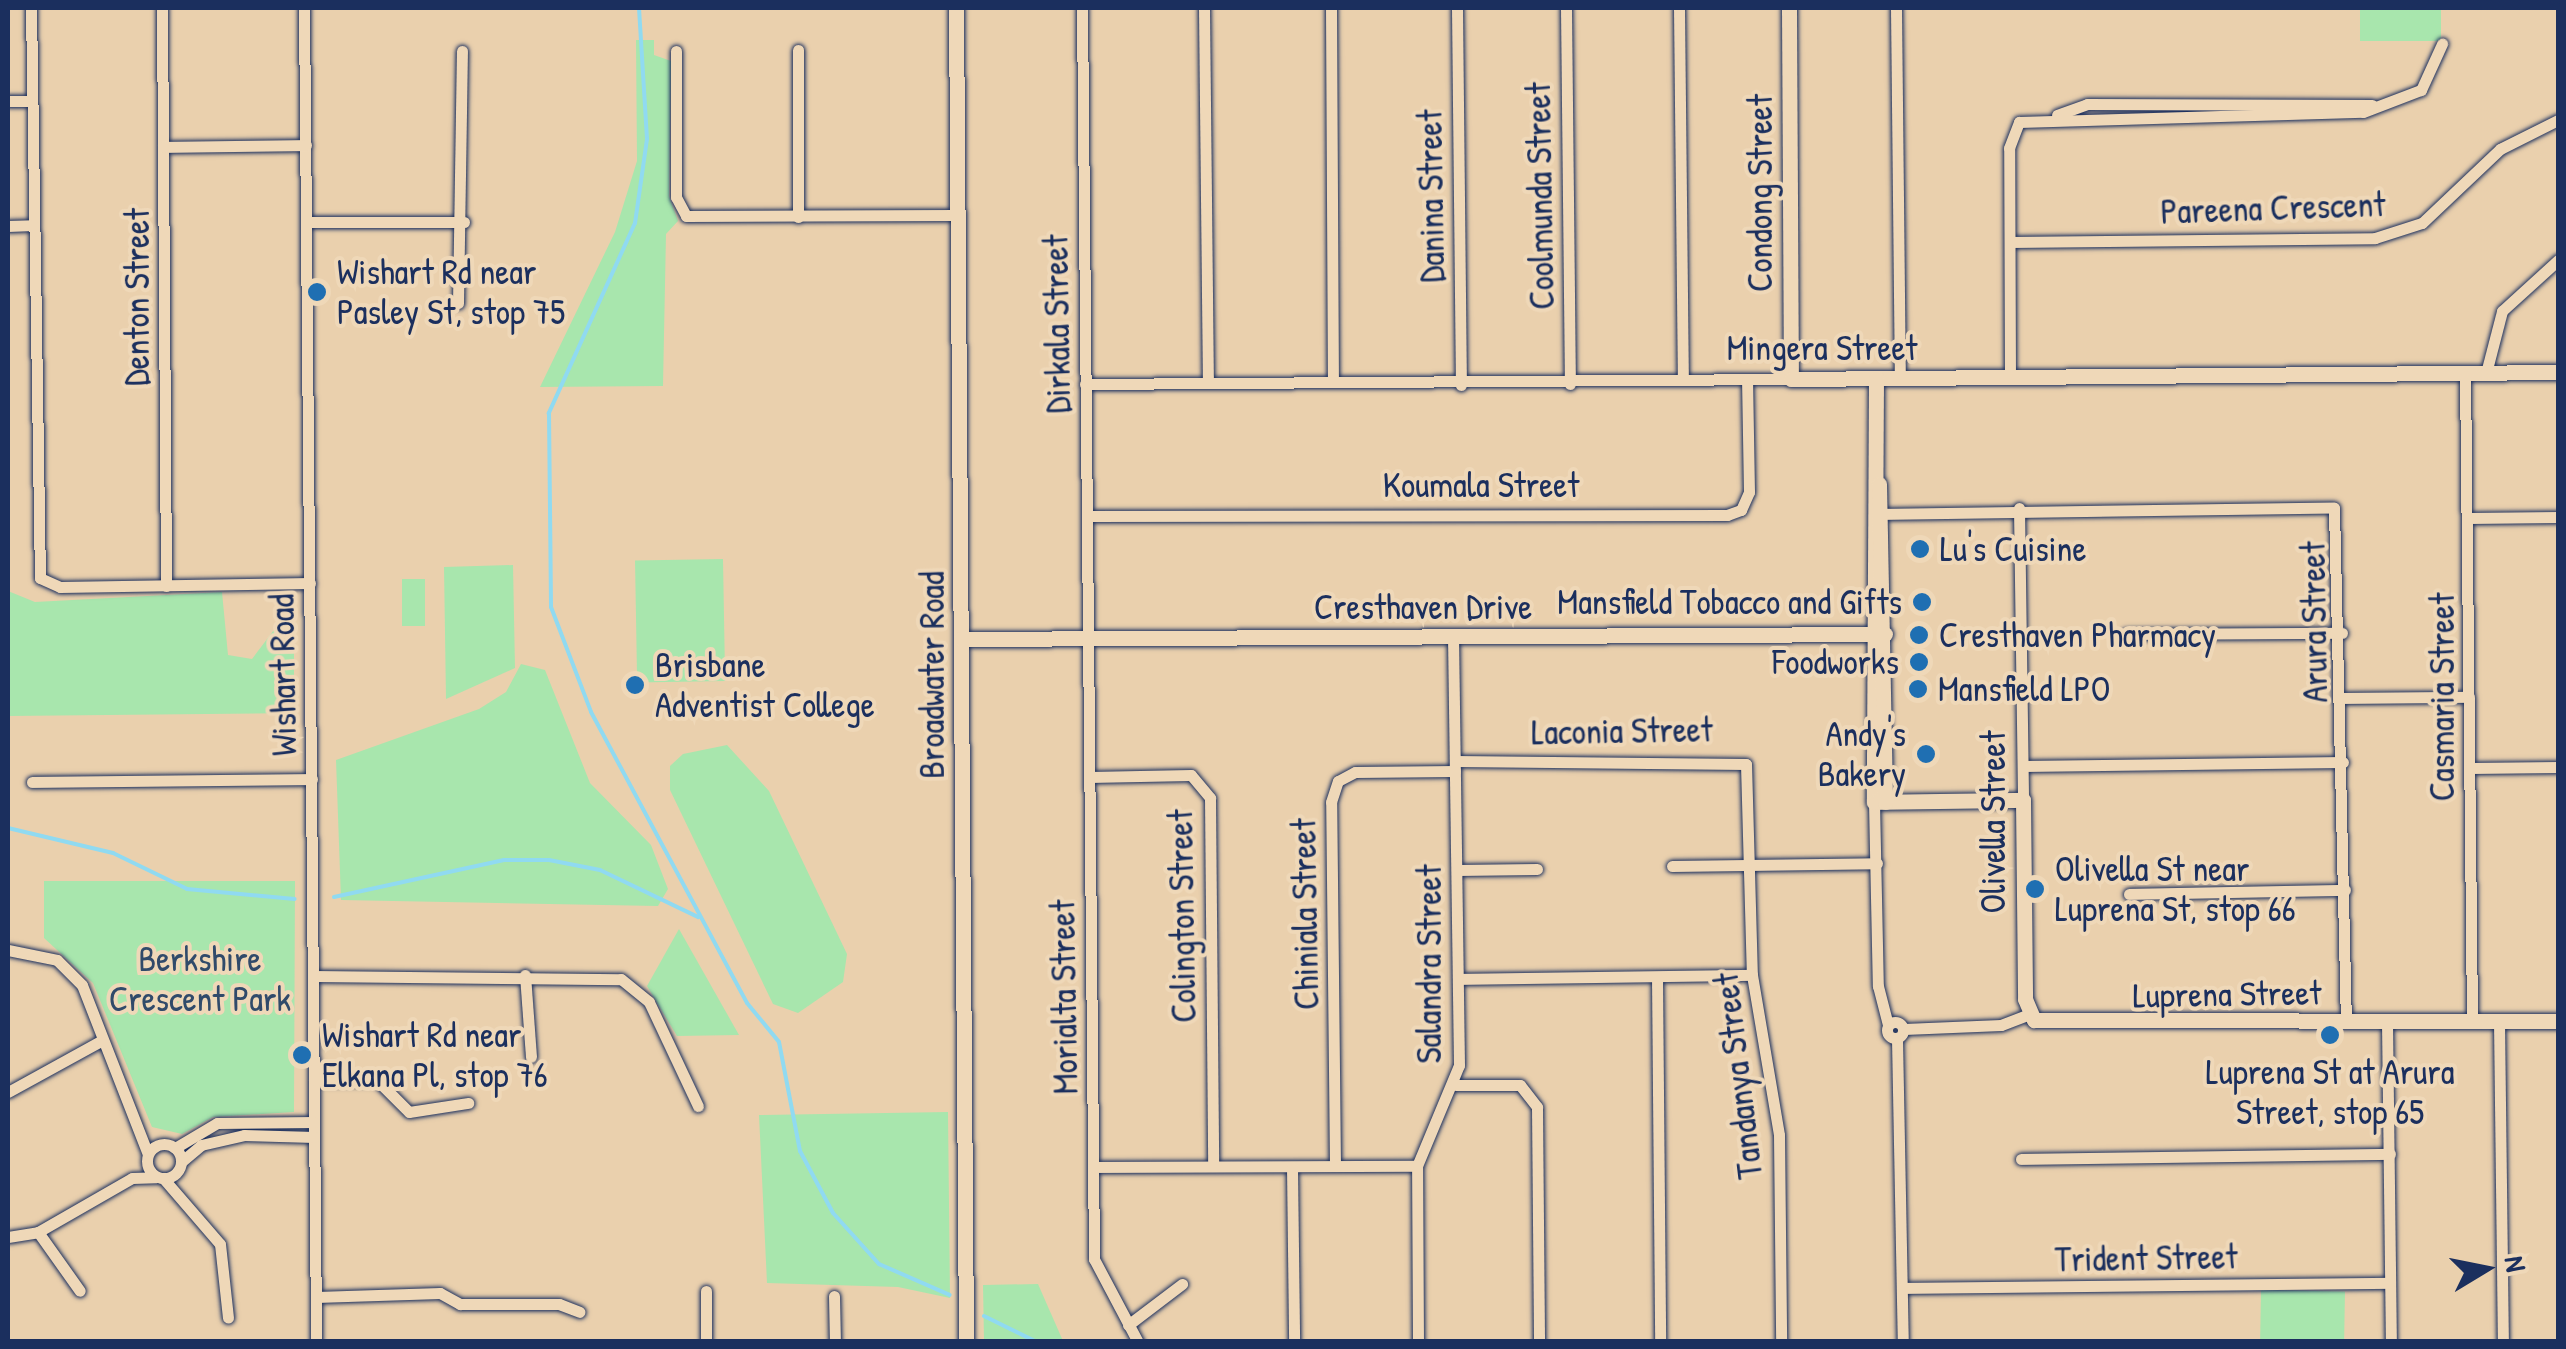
<!DOCTYPE html>
<style>
body{margin:0}
#map{position:relative;width:2566px;height:1349px;overflow:hidden;background:#ead0ad;font-family:"Patrick Hand",sans-serif}
div>[style]{position:absolute}
[style*='--x']{left:calc(var(--x)*1px);top:calc(var(--y)*1px);width:calc(var(--w)*1px);rotate:calc(var(--a)*1deg)}
.green>*{inset:0;background:#a8e6ad;transform-origin:0 0}
.stream>*{height:4px;margin:-2px;padding:0 2px;transform-origin:2px;border-radius:2px;background:#90daf1}
.roads{filter:drop-shadow(0 0 2px #1b2f5e) drop-shadow(0 0 2px #1b2f5e)}
.street>*{height:11px;margin:-5.5px;padding:0 5.5px;transform-origin:5.5px;border-radius:5.5px;background:#efd8b8}
.street>.ring{margin:-5.5px;padding:0;box-sizing:content-box;background:none;border:11px solid #efd8b8;border-radius:50%}
.secondary>*{height:15px;margin:-7.5px;padding:0 7.5px;transform-origin:7.5px;border-radius:7.5px;background:#efd8b8}
.dots>*{width:28px;height:28px;translate:-50% -50%;box-sizing:border-box;border:5px solid #efd8b8;border-radius:50%}
span{translate:-50% -50%;white-space:nowrap;text-align:center;line-height:1.15;-webkit-text-stroke:8px #efd8b8;paint-order:stroke}
.street-label{font-size:35px;color:#1b2f5e}
.poi-label{font-size:35px;color:#1b2f5e}
.left{translate:0 -50%;text-align:left}
.right{translate:-100% -50%;text-align:right}
.park-label{font-size:35px;color:#304a6a}
.frame{position:absolute;inset:0;border:10px solid #1b2f5e;pointer-events:none}
.north{position:absolute;left:2436px;top:1219px;width:100px;height:100px;-webkit-text-stroke:8px #efd8b8;paint-order:stroke;rotate:80deg;font-size:28px;font-weight:700;line-height:40px;text-align:center;color:#1b2f5e}
.north::after{content:'';display:block;margin:auto;width:35px;height:45px;background:#1b2f5e;clip-path:polygon(50% 0,100% 100%,50% 72%,0 100%)}
</style>
<div id="map">
<div class="green">
<i style="left:2360px;top:8px;width:81px;height:33px"></i>
<i style="clip-path:polygon(636px 40px,654px 40px,654px 55px,671px 61px,669px 196px,678px 221px,666px 234px,663px 386px,540px 387px,615px 232px,637px 161px)"></i>
<i style="left:723px;top:559px;width:122px;height:88px;rotate:89deg"></i>
<i style="clip-path:polygon(513px 565px,515px 668px,446px 699px,444px 567px)"></i>
<i style="left:402px;top:579px;width:23px;height:47px"></i>
<i style="clip-path:polygon(8px 591px,35px 602px,222px 592px,228px 655px,252px 659px,283px 618px,294px 617px,294px 713px,8px 716px)"></i>
<i style="clip-path:polygon(521px 664px,545px 670px,590px 783px,651px 845px,668px 889px,658px 906px,341px 900px,336px 760px,479px 709px,506px 692px)"></i>
<i style="clip-path:polygon(727px 745px,769px 791px,847px 954px,843px 982px,798px 1013px,773px 1004px,670px 790px,670px 766px,683px 754px)"></i>
<i style="clip-path:polygon(44px 881px,295px 881px,294px 1112px,213px 1117px,182px 1134px,152px 1127px,93px 983px,44px 938px)"></i>
<i style="clip-path:polygon(679px 929px,739px 1035px,677px 1036px,647px 986px)"></i>
<i style="clip-path:polygon(948px 1112px,950px 1298px,898px 1287px,767px 1283px,759px 1115px)"></i>
<i style="clip-path:polygon(1038px 1284px,1063px 1341px,984px 1341px,983px 1285px)"></i>
<i style="left:2261px;top:1290px;width:84px;height:51px;rotate:1deg"></i>
</div>
<div class="stream">
<i style="--x:639;--y:8;--w:131;--a:86.5"></i>
<i style="--x:647;--y:139;--w:85;--a:98.1"></i>
<i style="--x:635;--y:223;--w:209;--a:114.4"></i>
<i style="--x:549;--y:413;--w:194;--a:89.4"></i>
<i style="--x:551;--y:607;--w:112;--a:69.1"></i>
<i style="--x:591;--y:712;--w:330;--a:61.8"></i>
<i style="--x:747;--y:1003;--w:50;--a:50.6"></i>
<i style="--x:779;--y:1042;--w:111;--a:79.1"></i>
<i style="--x:800;--y:1151;--w:70;--a:62"></i>
<i style="--x:833;--y:1213;--w:69;--a:48"></i>
<i style="--x:879;--y:1264;--w:77;--a:23.6"></i>
<i style="--x:8;--y:828;--w:108;--a:13.4"></i>
<i style="--x:113;--y:853;--w:82;--a:25.9"></i>
<i style="--x:187;--y:889;--w:108;--a:5.3"></i>
<i style="--x:334;--y:897;--w:174;--a:-12.3"></i>
<i style="--x:504;--y:860;--w:45;--a:0"></i>
<i style="--x:549;--y:860;--w:52;--a:11.1"></i>
<i style="--x:600;--y:870;--w:109;--a:25.6"></i>
<i style="--x:984;--y:1316;--w:59;--a:26.1"></i>
</div>
<div class="roads">
<div class="street">
<i style="--x:31;--y:8;--w:570;--a:89.1"></i>
<i style="--x:40;--y:578;--w:22;--a:24"></i>
<i style="--x:60;--y:587;--w:250;--a:-0.9"></i>
<i style="--x:162;--y:8;--w:578;--a:89.6"></i>
<i style="--x:304;--y:8;--w:1334;--a:89.48"></i>
<i style="--x:1082;--y:8;--w:1251;--a:89.45"></i>
<i style="--x:1094;--y:1259;--w:94;--a:62.1"></i>
<i style="--x:1204;--y:8;--w:374;--a:89.4"></i>
<i style="--x:1331;--y:8;--w:374;--a:89.7"></i>
<i style="--x:1457;--y:8;--w:377;--a:89.4"></i>
<i style="--x:1566;--y:8;--w:376;--a:89.4"></i>
<i style="--x:1679;--y:8;--w:371;--a:89.4"></i>
<i style="--x:1896;--y:8;--w:370;--a:89.4"></i>
<i style="--x:676;--y:51;--w:146;--a:90"></i>
<i style="--x:676;--y:197;--w:21;--a:62"></i>
<i style="--x:686;--y:216;--w:271;--a:-0.2"></i>
<i style="--x:8;--y:101;--w:24;--a:0"></i>
<i style="--x:2057;--y:115;--w:32;--a:-20"></i>
<i style="--x:2087;--y:104;--w:285;--a:0.2"></i>
<i style="--x:163;--y:147;--w:143;--a:-0.8"></i>
<i style="--x:798;--y:217;--w:167;--a:-90"></i>
<i style="--x:307;--y:222;--w:157;--a:0"></i>
<i style="--x:8;--y:226;--w:25;--a:-2"></i>
<i style="--x:2010;--y:242;--w:365;--a:-0.6"></i>
<i style="--x:2375;--y:238;--w:49;--a:-17.7"></i>
<i style="--x:2422;--y:223;--w:108;--a:-43.5"></i>
<i style="--x:2500;--y:149;--w:65;--a:-26.6"></i>
<i style="--x:458;--y:303;--w:252;--a:-89.1"></i>
<i style="--x:2465;--y:373;--w:649;--a:89.38"></i>
<i style="--x:2486;--y:373;--w:64;--a:-75.5"></i>
<i style="--x:2502;--y:311;--w:76;--a:-42.3"></i>
<i style="--x:2010;--y:378;--w:230;--a:-90.2"></i>
<i style="--x:2009;--y:148;--w:28;--a:-69"></i>
<i style="--x:2019;--y:122;--w:344;--a:-1.7"></i>
<i style="--x:2363;--y:112;--w:62;--a:-20.8"></i>
<i style="--x:2421;--y:90;--w:51;--a:-65.5"></i>
<i style="--x:1085;--y:384;--w:706;--a:-0.41"></i>
<i style="--x:2019;--y:508;--w:292;--a:89.2"></i>
<i style="--x:1876;--y:514;--w:458;--a:-0.8"></i>
<i style="--x:2334;--y:508;--w:515;--a:88.67"></i>
<i style="--x:1087;--y:516;--w:640;--a:-0.09"></i>
<i style="--x:1727;--y:515;--w:15;--a:-20"></i>
<i style="--x:1741;--y:510;--w:20;--a:-66"></i>
<i style="--x:1749;--y:492;--w:113;--a:-91"></i>
<i style="--x:2468;--y:518;--w:90;--a:-0.6"></i>
<i style="--x:2126;--y:634;--w:216;--a:-0.3"></i>
<i style="--x:2343;--y:698;--w:126;--a:-0.5"></i>
<i style="--x:1455;--y:761;--w:291;--a:0.6"></i>
<i style="--x:1746;--y:764;--w:211;--a:88.4"></i>
<i style="--x:1752;--y:975;--w:162;--a:80.4"></i>
<i style="--x:1779;--y:1135;--w:207;--a:89.4"></i>
<i style="--x:2023;--y:766;--w:320;--a:-0.7"></i>
<i style="--x:2470;--y:768;--w:88;--a:-0.7"></i>
<i style="--x:1089;--y:777;--w:102;--a:-1.1"></i>
<i style="--x:1191;--y:775;--w:30;--a:50"></i>
<i style="--x:1210;--y:798;--w:368;--a:89.5"></i>
<i style="--x:32;--y:782;--w:280;--a:-0.6"></i>
<i style="--x:1874;--y:802;--w:184;--a:88.8"></i>
<i style="--x:1878;--y:986;--w:40;--a:75.6"></i>
<i style="--x:1672;--y:866;--w:205;--a:-0.8"></i>
<i style="--x:1457;--y:870;--w:80;--a:-0.7"></i>
<i style="--x:2129;--y:894;--w:216;--a:-1.1"></i>
<i style="--x:8;--y:950;--w:50;--a:11.5"></i>
<i style="--x:57;--y:960;--w:35;--a:45"></i>
<i style="--x:82;--y:985;--w:181;--a:68.7"></i>
<i style="--x:525;--y:975;--w:82;--a:85.8"></i>
<i style="--x:313;--y:976;--w:308;--a:0.6"></i>
<i style="--x:621;--y:979;--w:36;--a:39"></i>
<i style="--x:649;--y:1002;--w:115;--a:64.8"></i>
<i style="--x:1657;--y:977;--w:365;--a:89.5"></i>
<i style="--x:1458;--y:979;--w:294;--a:-0.8"></i>
<i style="--x:2499;--y:1021;--w:321;--a:89.3"></i>
<i class="ring" style="left:1887px;top:1022px;width:5px;height:5px"></i>
<i style="--x:2387;--y:1022;--w:320;--a:89.3"></i>
<i style="--x:1904;--y:1029;--w:97;--a:-2.4"></i>
<i style="--x:2001;--y:1025;--w:30;--a:-21"></i>
<i style="--x:1897;--y:1039;--w:303;--a:88.9"></i>
<i style="--x:314;--y:1080;--w:63;--a:0"></i>
<i style="--x:377;--y:1080;--w:45;--a:45"></i>
<i style="--x:409;--y:1112;--w:60;--a:-8.7"></i>
<i style="--x:1456;--y:1085;--w:64;--a:0"></i>
<i style="--x:1520;--y:1085;--w:28;--a:52"></i>
<i style="--x:1537;--y:1107;--w:235;--a:89.5"></i>
<i style="--x:8;--y:1092;--w:104;--a:-28.8"></i>
<i class="ring" style="left:147px;top:1144px;width:23px;height:23px"></i>
<i style="--x:175;--y:1148;--w:49;--a:-30.8"></i>
<i style="--x:217;--y:1123;--w:97;--a:-0.6"></i>
<i style="--x:2021;--y:1159;--w:369;--a:-0.8"></i>
<i style="--x:181;--y:1162;--w:26;--a:-40"></i>
<i style="--x:201;--y:1145;--w:44;--a:-13.1"></i>
<i style="--x:244;--y:1135;--w:70;--a:1.6"></i>
<i style="--x:1335;--y:1166;--w:364;--a:-90.6"></i>
<i style="--x:1331;--y:802;--w:22;--a:-72"></i>
<i style="--x:1338;--y:781;--w:19;--a:-28"></i>
<i style="--x:1355;--y:772;--w:100;--a:-0.6"></i>
<i style="--x:1093;--y:1167;--w:324;--a:-0.2"></i>
<i style="--x:1292;--y:1167;--w:175;--a:89.3"></i>
<i style="--x:163;--y:1178;--w:87;--a:49.2"></i>
<i style="--x:220;--y:1244;--w:74;--a:83.8"></i>
<i style="--x:38;--y:1232;--w:72;--a:54.6"></i>
<i style="--x:8;--y:1237;--w:30;--a:-9"></i>
<i style="--x:38;--y:1232;--w:108;--a:-29.9"></i>
<i style="--x:132;--y:1178;--w:24;--a:-2"></i>
<i style="--x:1902;--y:1288;--w:488;--a:-0.6"></i>
<i style="--x:706;--y:1291;--w:51;--a:90"></i>
<i style="--x:834;--y:1296;--w:46;--a:88.8"></i>
<i style="--x:316;--y:1297;--w:124;--a:-1.8"></i>
<i style="--x:440;--y:1293;--w:23;--a:29"></i>
<i style="--x:460;--y:1304;--w:99;--a:0"></i>
<i style="--x:559;--y:1304;--w:22;--a:21"></i>
<i style="--x:1128;--y:1325;--w:68;--a:-37.2"></i>
<i style="--x:1418;--y:1342;--w:176;--a:-90.3"></i>
<i style="--x:1417;--y:1166;--w:109;--a:-67.4"></i>
<i style="--x:1459;--y:1065;--w:428;--a:-90.8"></i>
</div>
<div class="secondary">
<i style="--x:956;--y:8;--w:1334;--a:89.57"></i>
<i style="--x:1789;--y:8;--w:371;--a:89.7"></i>
<i style="--x:1791;--y:379;--w:767;--a:-0.52"></i>
<i style="--x:1876;--y:378;--w:424;--a:90.3"></i>
<i style="--x:1874;--y:802;--w:149;--a:-0.8"></i>
<i style="--x:2023;--y:800;--w:199;--a:89.4"></i>
<i style="--x:2025;--y:999;--w:23;--a:67"></i>
<i style="--x:2034;--y:1020;--w:524;--a:0.11"></i>
<i style="--x:1879;--y:484;--w:318;--a:88.9"></i>
<i style="--x:961;--y:639;--w:924;--a:-0.31"></i>
</div>
</div>
<div class="dots">
<i style="left:317px;top:292px;background:#1f6fb2"></i>
<i style="left:1920px;top:549px;background:#1f6fb2"></i>
<i style="left:1922px;top:602px;background:#1f6fb2"></i>
<i style="left:1919px;top:635px;background:#1f6fb2"></i>
<i style="left:1919px;top:662px;background:#1f6fb2"></i>
<i style="left:635px;top:685px;background:#1f6fb2"></i>
<i style="left:1918px;top:689px;background:#1f6fb2"></i>
<i style="left:1926px;top:754px;background:#1f6fb2"></i>
<i style="left:2035px;top:889px;background:#1f6fb2"></i>
<i style="left:2330px;top:1035px;background:#1f6fb2"></i>
<i style="left:302px;top:1055px;background:#1f6fb2"></i>
</div>
<div class="street-label">
<span style="left:1760px;top:193px;rotate:-90deg">Condong Street</span>
<span style="left:1431px;top:196px;rotate:-91deg">Danina Street</span>
<span style="left:1540px;top:196px;rotate:-91deg">Coolmunda Street</span>
<span style="left:2273px;top:208px;rotate:-2deg">Pareena Crescent</span>
<span style="left:137px;top:297px;rotate:-90deg">Denton Street</span>
<span style="left:1057px;top:324px;rotate:-91deg">Dirkala Street</span>
<span style="left:1822px;top:348px">Mingera Street</span>
<span style="left:1481px;top:485px">Koumala Street</span>
<span style="left:1423px;top:607px">Cresthaven Drive</span>
<span style="left:2314px;top:622px;rotate:-91deg">Arura Street</span>
<span style="left:283px;top:675px;rotate:-91deg">Wishart Road</span>
<span style="left:932px;top:675px;rotate:-90deg">Broadwater Road</span>
<span style="left:2442px;top:697px;rotate:-90deg">Casmaria Street</span>
<span style="left:1622px;top:731px;rotate:-1deg">Laconia Street</span>
<span style="left:1993px;top:822px;rotate:-90deg">Olivella Street</span>
<span style="left:1305px;top:914px;rotate:-91deg">Chiniala Street</span>
<span style="left:1182px;top:916px;rotate:-91deg">Colington Street</span>
<span style="left:1429px;top:964px;rotate:-90deg">Salandra Street</span>
<span style="left:2227px;top:994px;rotate:-1deg">Luprena Street</span>
<span style="left:1064px;top:997px;rotate:-91deg">Morialta Street</span>
<span style="left:1738px;top:1076px;rotate:-97deg">Tandanya Street</span>
<span style="left:2146px;top:1258px;rotate:-1deg">Trident Street</span>
</div>
<div class="poi-label">
<span class="left" style="left:337px;top:292px">Wishart Rd near<br>Pasley St, stop 75</span>
<span class="left" style="left:1940px;top:549px">Lu's Cuisine</span>
<span class="right" style="left:1902px;top:602px">Mansfield Tobacco and Gifts</span>
<span class="left" style="left:1939px;top:635px">Cresthaven Pharmacy</span>
<span class="right" style="left:1899px;top:662px">Foodworks</span>
<span class="left" style="left:655px;top:685px">Brisbane<br>Adventist College</span>
<span class="left" style="left:1938px;top:689px">Mansfield LPO</span>
<span class="right" style="left:1906px;top:754px">Andy's<br>Bakery</span>
<span class="left" style="left:2055px;top:889px">Olivella St near<br>Luprena St, stop 66</span>
<span class="left" style="left:322px;top:1055px">Wishart Rd near<br>Elkana Pl, stop 76</span>
<span style="left:2330px;top:1092px">Luprena St at Arura<br>Street, stop 65</span>
</div>
<div class="park-label">
<span style="left:200px;top:979px">Berkshire<br>Crescent Park</span>
</div>
<div class="frame"></div>
<div class="north">N</div>
</div>
